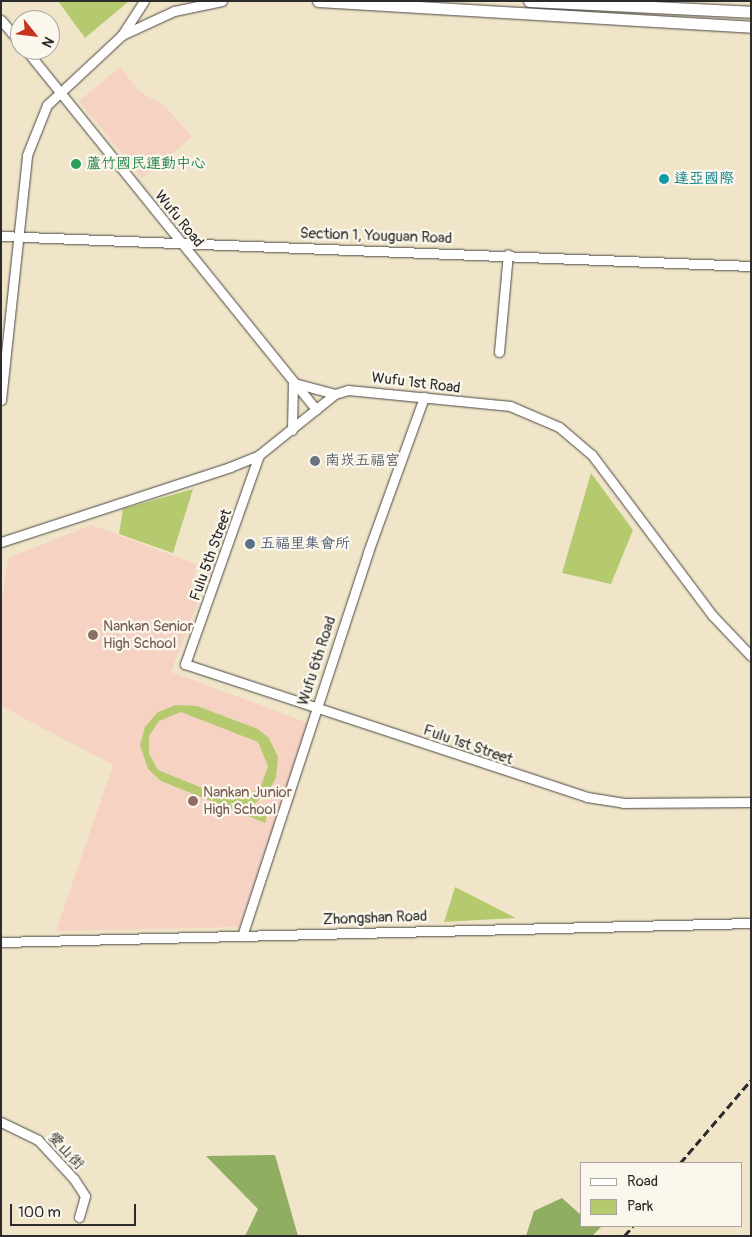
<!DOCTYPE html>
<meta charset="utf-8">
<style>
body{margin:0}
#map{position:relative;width:752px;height:1237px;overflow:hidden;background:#f1e5c9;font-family:Pangolin,"LXGW WenKai TC",sans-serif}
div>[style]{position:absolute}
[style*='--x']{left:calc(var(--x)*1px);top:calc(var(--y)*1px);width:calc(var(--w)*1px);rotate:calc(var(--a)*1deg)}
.built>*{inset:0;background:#f5d2c2}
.green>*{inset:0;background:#b5ca6e}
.forest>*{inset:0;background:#90ae61}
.roads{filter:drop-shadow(0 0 1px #494743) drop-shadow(0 0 1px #494743)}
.minor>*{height:9px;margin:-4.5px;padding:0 4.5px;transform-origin:4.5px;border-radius:4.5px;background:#fff}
.tertiary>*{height:11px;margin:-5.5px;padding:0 5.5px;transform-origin:5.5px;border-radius:5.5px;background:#fff}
.rail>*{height:2.5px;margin-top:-1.25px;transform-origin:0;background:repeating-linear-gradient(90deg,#2b2b2b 0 8px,transparent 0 12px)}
.dots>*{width:14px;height:14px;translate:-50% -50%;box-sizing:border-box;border:2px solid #fbf7ec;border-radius:50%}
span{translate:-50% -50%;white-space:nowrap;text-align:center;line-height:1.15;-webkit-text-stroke:4.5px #fbf7ec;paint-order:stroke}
.leisure-label{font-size:15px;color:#27864d}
.left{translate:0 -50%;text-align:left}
.culture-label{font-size:15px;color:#0d838f}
.street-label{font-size:15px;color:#2b2b2b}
.worship-label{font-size:15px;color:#5b616d}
.service-label{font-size:15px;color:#4e5e75}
.education-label{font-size:15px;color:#785e54}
.frame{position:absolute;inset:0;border:2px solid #2b2b2b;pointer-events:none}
.legend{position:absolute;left:580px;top:1162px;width:162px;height:65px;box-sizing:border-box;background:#fbf7ec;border:1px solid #a8a59f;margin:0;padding:6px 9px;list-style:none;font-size:15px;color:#2b2b2b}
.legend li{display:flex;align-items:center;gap:10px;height:25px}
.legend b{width:25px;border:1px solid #a8a59f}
.north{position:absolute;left:10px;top:10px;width:50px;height:50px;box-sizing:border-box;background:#fbf7ec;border:1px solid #a8a59f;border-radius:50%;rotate:119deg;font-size:14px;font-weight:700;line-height:20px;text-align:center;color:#2b2b2b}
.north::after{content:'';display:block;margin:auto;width:18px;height:22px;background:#c8321e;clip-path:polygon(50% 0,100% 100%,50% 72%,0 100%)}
.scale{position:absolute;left:10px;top:1204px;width:126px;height:22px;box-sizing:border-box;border:2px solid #2b2b2b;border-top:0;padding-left:6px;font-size:15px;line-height:18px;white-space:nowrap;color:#2b2b2b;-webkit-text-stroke:4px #fbf7ec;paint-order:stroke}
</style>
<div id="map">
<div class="built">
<i style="clip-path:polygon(120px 67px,139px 91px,166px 107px,192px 137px,142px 178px,79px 101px)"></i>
<i style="clip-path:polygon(92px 525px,198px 565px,191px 586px,203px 589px,171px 672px,311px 724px,240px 927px,56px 931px,113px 765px,1px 706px,1px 607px,8px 558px)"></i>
</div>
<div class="green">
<i style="clip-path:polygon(58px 1px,129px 1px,85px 38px)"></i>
<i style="clip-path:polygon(591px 473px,633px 530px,611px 584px,562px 573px)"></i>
<i style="clip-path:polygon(193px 489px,173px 553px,119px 534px,123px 509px)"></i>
<i style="clip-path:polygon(evenodd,176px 705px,197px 706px,258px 729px,269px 738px,278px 757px,276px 778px,265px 797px,250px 806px,268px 813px,265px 823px,161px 781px,148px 769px,140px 745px,145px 727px,158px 712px,176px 705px,181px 712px,258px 742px,268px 766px,260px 789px,232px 800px,158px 770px,149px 754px,149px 736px,159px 721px,181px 712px)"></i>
<i style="clip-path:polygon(455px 887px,516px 918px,444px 922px)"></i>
</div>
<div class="forest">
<i style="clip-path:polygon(275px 1155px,298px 1236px,245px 1236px,258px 1209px,206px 1156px)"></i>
<i style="clip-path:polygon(562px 1198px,581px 1215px,581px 1226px,602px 1226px,592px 1236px,526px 1236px,534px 1211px)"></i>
</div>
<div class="roads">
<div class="minor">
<i style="--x:1;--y:20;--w:30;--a:50"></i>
<i style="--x:122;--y:35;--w:40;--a:-57.1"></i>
<i style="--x:26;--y:50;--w:462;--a:51.1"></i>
<i style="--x:1;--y:236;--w:751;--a:2.29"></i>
<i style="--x:499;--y:352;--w:98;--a:-84.8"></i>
<i style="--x:294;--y:383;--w:42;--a:15"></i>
<i style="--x:1;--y:400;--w:246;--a:-83.9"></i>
<i style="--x:27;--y:155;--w:54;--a:-68.2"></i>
<i style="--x:47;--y:105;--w:103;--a:-43"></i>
<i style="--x:122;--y:35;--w:57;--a:-24.8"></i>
<i style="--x:174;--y:11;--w:49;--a:-11.8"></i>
<i style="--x:292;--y:430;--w:49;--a:-88.8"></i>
<i style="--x:259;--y:455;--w:222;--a:109.5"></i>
<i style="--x:185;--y:664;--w:423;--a:18.3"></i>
<i style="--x:587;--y:797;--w:36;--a:9"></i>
<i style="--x:623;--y:803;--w:128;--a:-0.4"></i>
<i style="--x:1;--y:542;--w:241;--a:-18.1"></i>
<i style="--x:230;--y:467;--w:31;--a:-22"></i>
<i style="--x:259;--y:455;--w:97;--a:-38.8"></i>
<i style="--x:335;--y:394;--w:14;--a:-17"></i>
<i style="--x:348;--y:390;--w:163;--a:5.6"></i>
<i style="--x:510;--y:406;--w:53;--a:23.2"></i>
<i style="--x:559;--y:427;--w:43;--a:40.3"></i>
<i style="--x:592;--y:455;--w:201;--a:53.1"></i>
<i style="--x:713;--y:616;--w:55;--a:46.5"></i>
<i style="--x:242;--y:936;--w:404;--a:-71.8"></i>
<i style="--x:368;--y:552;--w:165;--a:-70.1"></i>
<i style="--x:1;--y:942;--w:750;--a:-1.45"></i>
<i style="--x:1;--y:1122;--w:41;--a:25.9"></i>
<i style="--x:38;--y:1140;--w:53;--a:47.3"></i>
<i style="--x:74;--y:1179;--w:20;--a:57"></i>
<i style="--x:85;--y:1196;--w:22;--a:106"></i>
</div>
<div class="tertiary">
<i style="--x:318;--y:1;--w:434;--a:3.4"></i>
<i style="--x:529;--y:1;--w:222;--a:2.8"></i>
</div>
</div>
<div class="rail">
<i style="--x:680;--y:1163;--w:109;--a:-49.5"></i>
<i style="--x:624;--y:1236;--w:13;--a:-48"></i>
</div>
<div class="dots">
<i style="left:76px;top:164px;background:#2e9e5b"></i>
<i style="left:664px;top:179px;background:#0f9aa8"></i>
<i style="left:315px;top:461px;background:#6b7280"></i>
<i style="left:250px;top:544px;background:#5c6f8a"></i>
<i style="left:93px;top:635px;background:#8d6e63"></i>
<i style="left:193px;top:801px;background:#8d6e63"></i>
</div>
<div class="leisure-label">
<span class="left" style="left:86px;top:164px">蘆竹國民運動中心</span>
</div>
<div class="culture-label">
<span class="left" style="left:674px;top:179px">達亞國際</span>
</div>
<div class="street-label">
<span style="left:179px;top:219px;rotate:51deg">Wufu Road</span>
<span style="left:376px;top:236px;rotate:2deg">Section 1, Youguan Road</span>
<span style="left:416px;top:383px;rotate:7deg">Wufu 1st Road</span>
<span style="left:211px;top:555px;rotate:-70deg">Fulu 5th Street</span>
<span style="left:317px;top:661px;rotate:-72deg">Wufu 6th Road</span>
<span style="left:468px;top:745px;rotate:19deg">Fulu 1st Street</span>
<span style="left:375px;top:918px;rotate:-2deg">Zhongshan Road</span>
<span style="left:66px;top:1151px;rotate:47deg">愛山街</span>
</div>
<div class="worship-label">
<span class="left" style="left:325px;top:461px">南崁五福宮</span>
</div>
<div class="service-label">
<span class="left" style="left:260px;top:544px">五福里集會所</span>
</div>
<div class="education-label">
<span class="left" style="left:103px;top:635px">Nankan Senior<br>High School</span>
<span class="left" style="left:203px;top:801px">Nankan Junior<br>High School</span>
</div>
<div class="frame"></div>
<ul class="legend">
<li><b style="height:6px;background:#fff"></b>Road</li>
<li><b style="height:14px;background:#b5ca6e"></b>Park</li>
</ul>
<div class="north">N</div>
<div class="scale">100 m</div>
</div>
